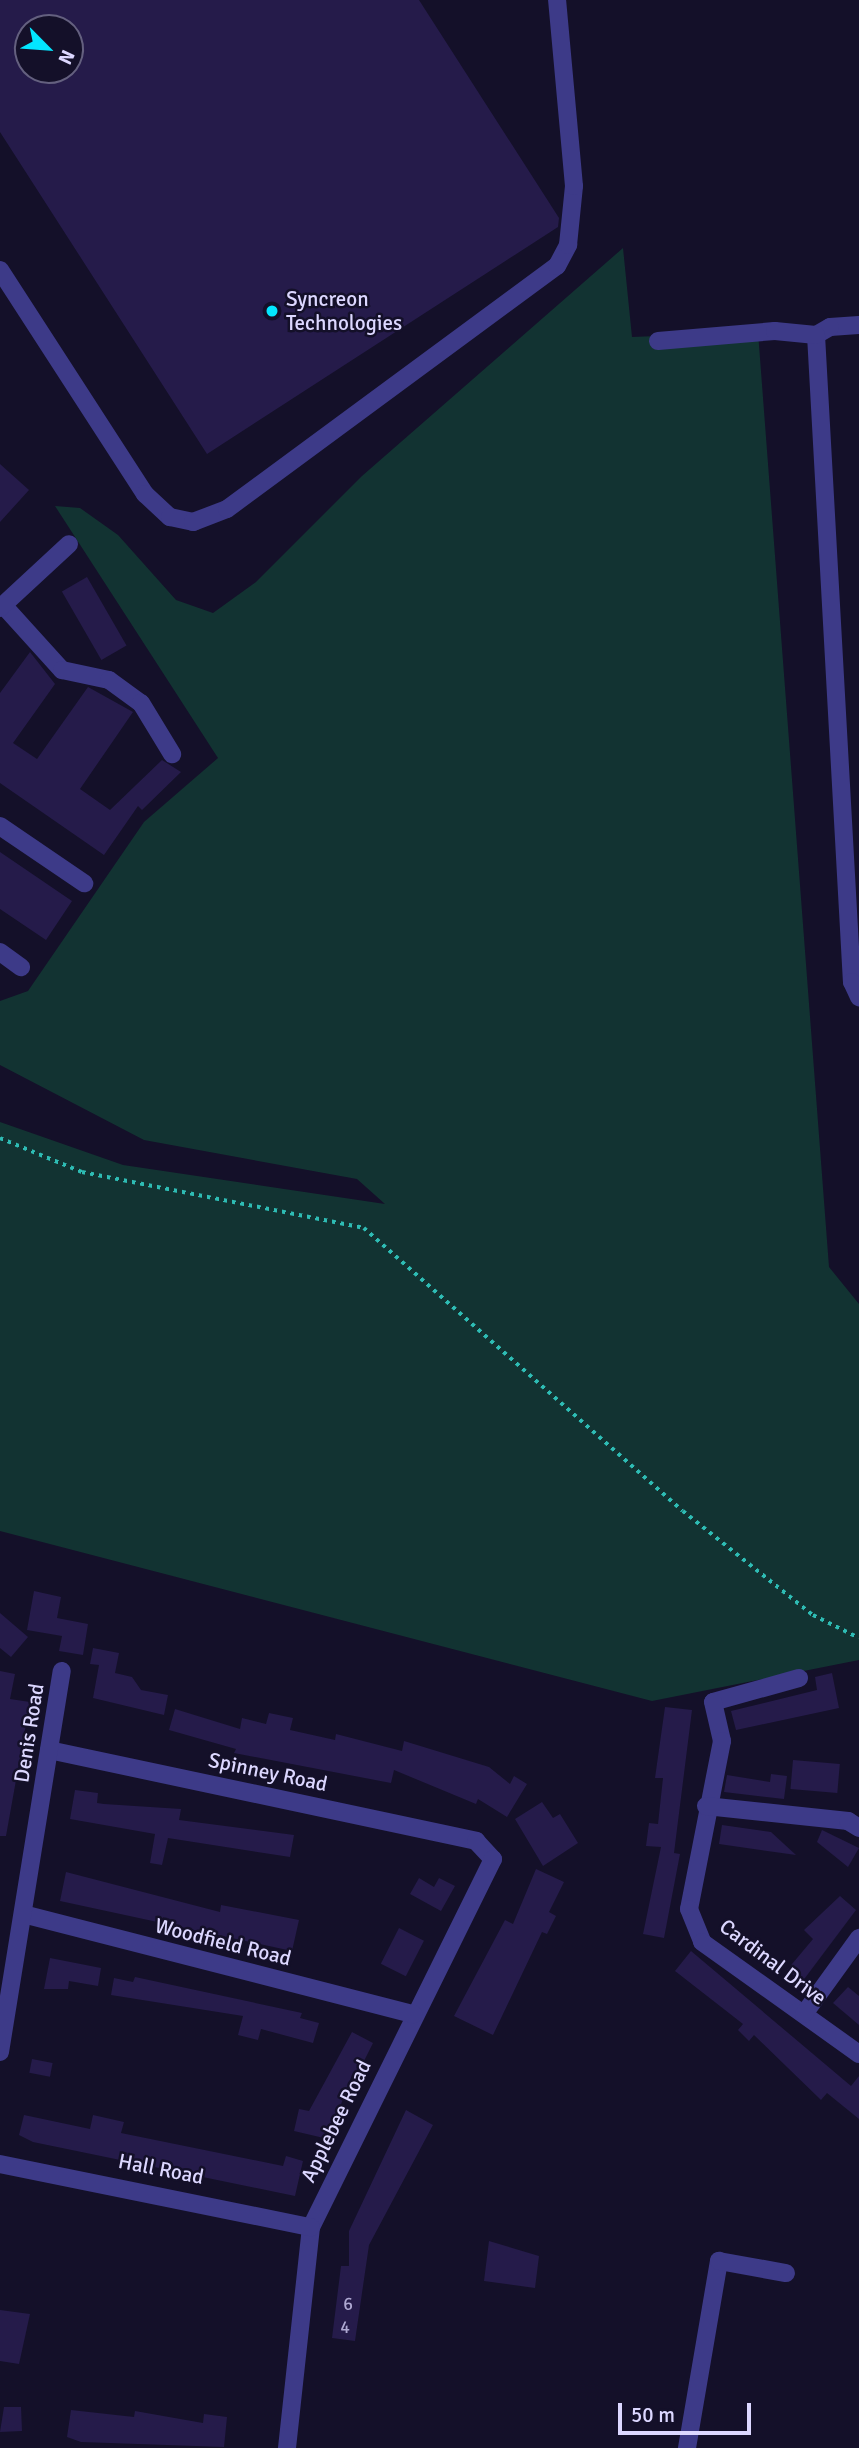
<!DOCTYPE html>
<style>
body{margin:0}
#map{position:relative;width:859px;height:2448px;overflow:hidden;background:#141029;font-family:Signika,sans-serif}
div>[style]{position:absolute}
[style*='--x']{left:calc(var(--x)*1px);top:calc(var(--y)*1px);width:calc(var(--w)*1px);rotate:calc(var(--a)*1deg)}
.green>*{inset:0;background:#123332}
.building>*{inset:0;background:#251b4a;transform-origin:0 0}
.path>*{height:3.5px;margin-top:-1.75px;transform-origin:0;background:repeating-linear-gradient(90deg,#2ebcb4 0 3.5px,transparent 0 8.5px)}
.minor>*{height:18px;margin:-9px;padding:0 9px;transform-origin:9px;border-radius:9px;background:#3d3a88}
.dots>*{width:19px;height:19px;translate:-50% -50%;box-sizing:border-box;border:4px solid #141029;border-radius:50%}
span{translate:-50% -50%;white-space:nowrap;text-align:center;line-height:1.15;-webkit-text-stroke:5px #141029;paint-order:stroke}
.number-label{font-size:18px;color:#aea8d2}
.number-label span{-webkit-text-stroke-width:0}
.poi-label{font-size:21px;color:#dcd7ff}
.left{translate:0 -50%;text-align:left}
.street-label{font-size:21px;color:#dcd7ff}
.north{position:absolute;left:14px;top:14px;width:70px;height:70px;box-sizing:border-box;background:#141029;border:2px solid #64607f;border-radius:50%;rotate:115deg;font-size:19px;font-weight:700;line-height:28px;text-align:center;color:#dcd7ff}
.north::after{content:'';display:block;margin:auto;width:24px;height:32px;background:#03e6ff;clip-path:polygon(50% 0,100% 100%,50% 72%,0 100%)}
.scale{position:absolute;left:618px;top:2403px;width:133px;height:32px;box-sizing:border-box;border:4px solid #dcd7ff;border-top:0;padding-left:9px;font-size:21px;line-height:24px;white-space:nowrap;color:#dcd7ff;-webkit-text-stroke:5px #141029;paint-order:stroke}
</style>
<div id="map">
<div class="green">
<i style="clip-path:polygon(623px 248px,632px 337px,758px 332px,829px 1267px,859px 1304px,859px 1660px,652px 1701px,0 1531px,0 1122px,123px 1165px,385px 1204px,357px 1179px,144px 1140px,0 1065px,0 1001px,28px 991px,144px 822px,218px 758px,55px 506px,80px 508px,118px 535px,176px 600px,213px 613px,256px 582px,362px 476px)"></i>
</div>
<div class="building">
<i style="clip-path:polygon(evenodd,0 0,419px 0,559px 218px,558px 227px,207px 454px,0 132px,0 0,28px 28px,70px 28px,70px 70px,28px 70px,28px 28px)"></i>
<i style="clip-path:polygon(0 464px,29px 490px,0 522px)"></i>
<i style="left:87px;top:577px;width:79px;height:29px;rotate:60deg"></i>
<i style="clip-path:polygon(30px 652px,55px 684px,13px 743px,37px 759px,88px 687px,133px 712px,80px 789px,110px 810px,162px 760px,181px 772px,142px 810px,138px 806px,104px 855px,0 783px,0 693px)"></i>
<i style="clip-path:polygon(0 852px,72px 901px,46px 940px,0 909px)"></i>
<i style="clip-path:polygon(34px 1591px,61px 1597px,57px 1618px,88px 1624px,83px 1655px,59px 1651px,62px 1636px,27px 1630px)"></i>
<i style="clip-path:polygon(0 1613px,28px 1637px,11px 1657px,0 1648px)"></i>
<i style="clip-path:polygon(93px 1648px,119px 1653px,115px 1673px,132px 1677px,141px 1690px,168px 1695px,164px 1715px,93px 1698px,99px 1665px,90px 1664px)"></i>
<i style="clip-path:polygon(0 1671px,15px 1674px,10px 1699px,30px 1702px,6px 1836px,0 1836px)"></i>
<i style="clip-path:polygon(832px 1673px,839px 1708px,736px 1730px,731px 1711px,817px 1690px,815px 1677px)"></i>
<i style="clip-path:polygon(665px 1707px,692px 1710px,674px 1853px,680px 1854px,664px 1938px,643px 1934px,661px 1847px,646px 1846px,649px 1823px,658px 1824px,663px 1778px,655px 1778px)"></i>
<i style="clip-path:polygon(175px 1709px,240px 1729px,242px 1718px,266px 1724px,269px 1713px,293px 1718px,290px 1730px,335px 1740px,336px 1734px,402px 1751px,404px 1741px,489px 1767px,510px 1784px,514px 1776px,527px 1784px,507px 1817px,478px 1799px,476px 1804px,394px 1770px,391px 1783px,234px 1753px,236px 1749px,169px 1730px)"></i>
<i style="left:793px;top:1760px;width:47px;height:29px;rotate:5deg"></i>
<i style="clip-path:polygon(771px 1774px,787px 1776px,784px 1799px,724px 1792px,727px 1775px,770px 1782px)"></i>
<i style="clip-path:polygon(75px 1790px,98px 1793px,97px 1803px,104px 1804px,181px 1809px,179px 1820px,294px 1835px,290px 1857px,168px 1838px,162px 1865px,150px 1863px,155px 1834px,70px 1819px)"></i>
<i style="clip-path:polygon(542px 1802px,553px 1818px,560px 1814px,578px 1843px,543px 1866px,515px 1819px)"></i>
<i style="clip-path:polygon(722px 1825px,771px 1832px,796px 1855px,719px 1844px)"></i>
<i style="clip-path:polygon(822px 1830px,859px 1848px,848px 1867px,817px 1842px)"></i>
<i style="clip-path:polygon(536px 1869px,564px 1882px,549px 1912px,556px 1916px,547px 1934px,542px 1932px,493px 2035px,454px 2016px,505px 1920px,513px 1924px)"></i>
<i style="clip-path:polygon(66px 1872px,220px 1912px,221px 1905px,299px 1920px,292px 1951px,60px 1901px)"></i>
<i style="clip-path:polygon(419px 1878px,434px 1887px,439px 1878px,455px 1886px,441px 1911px,410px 1894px)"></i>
<i style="clip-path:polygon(840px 1896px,856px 1910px,802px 1982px,787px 1970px,813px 1939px,804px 1930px)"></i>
<i style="left:399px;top:1928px;width:28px;height:40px;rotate:27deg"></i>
<i style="clip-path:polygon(691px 1951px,851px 2086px,859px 2076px,859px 2119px,827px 2093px,821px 2100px,754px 2035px,749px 2041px,738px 2030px,743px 2024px,675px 1971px)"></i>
<i style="clip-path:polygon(50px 1958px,101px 1968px,98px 1986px,69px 1981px,68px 1989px,44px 1989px)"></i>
<i style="clip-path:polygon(135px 1977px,302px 2013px,300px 2018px,319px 2023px,313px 2043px,261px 2029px,258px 2040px,238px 2035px,243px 2016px,111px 1995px,114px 1978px,133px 1982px)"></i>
<i style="clip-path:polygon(848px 1987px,859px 1996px,859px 2025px,833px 2003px)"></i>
<i style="clip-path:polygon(352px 2032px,373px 2043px,356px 2077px,352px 2075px,328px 2139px,294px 2131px,299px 2109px,309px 2111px)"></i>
<i style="left:32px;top:2059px;width:21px;height:14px;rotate:11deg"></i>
<i style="clip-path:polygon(406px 2110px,433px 2125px,369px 2245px,355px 2341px,332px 2338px,341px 2266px,349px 2266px,349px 2231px)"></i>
<i style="clip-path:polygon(24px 2115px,90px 2129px,93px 2115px,124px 2122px,121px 2133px,283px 2166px,286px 2156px,303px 2161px,295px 2196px,33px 2142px,19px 2135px)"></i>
<i style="clip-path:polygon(489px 2241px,539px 2256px,535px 2288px,484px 2281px)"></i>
<i style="clip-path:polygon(0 2310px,30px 2314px,19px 2364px,0 2361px)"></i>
<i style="clip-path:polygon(4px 2407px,21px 2407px,22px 2431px,0 2432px)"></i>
<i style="clip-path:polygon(71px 2410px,134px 2417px,135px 2411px,203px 2423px,204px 2414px,227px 2417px,224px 2447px,81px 2442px,67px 2437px)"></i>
</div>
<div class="path">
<i style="--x:0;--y:1138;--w:89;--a:22.5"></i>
<i style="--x:82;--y:1172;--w:288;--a:11.2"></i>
<i style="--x:364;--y:1228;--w:426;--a:41.6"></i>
<i style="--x:683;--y:1511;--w:166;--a:38.7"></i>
<i style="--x:813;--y:1615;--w:51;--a:26.6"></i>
</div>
<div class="minor">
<i style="--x:0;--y:270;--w:267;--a:57.1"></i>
<i style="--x:145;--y:494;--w:34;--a:43"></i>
<i style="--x:170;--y:517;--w:24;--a:12"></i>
<i style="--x:193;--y:522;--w:36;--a:-21"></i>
<i style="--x:227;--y:509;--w:410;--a:-36.4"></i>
<i style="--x:557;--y:266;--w:24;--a:-62"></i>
<i style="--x:568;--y:245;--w:59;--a:-84.2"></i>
<i style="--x:574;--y:186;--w:187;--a:-95.2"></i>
<i style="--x:859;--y:325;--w:29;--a:176"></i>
<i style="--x:830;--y:327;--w:16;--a:150"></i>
<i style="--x:816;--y:335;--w:648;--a:86.82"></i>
<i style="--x:852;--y:982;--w:17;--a:65"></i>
<i style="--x:658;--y:341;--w:117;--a:-4.9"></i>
<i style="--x:775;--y:331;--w:41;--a:5.6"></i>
<i style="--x:3;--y:605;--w:88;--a:47.8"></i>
<i style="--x:62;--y:670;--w:48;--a:12"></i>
<i style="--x:109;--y:680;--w:39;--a:36"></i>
<i style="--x:141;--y:703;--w:60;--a:58.7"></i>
<i style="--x:0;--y:608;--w:94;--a:-42.8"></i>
<i style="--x:0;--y:826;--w:102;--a:34.2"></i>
<i style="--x:0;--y:952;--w:26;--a:36"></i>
<i style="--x:799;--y:1678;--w:89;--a:164.4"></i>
<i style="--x:713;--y:1702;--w:40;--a:77"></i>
<i style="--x:722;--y:1741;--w:171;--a:101.1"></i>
<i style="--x:689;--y:1909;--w:35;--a:68"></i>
<i style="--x:702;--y:1942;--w:193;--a:35.5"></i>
<i style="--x:49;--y:1750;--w:437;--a:12"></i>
<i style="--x:476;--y:1841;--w:25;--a:47"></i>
<i style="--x:493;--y:1859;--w:411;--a:116.3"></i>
<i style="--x:311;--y:2227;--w:222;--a:96.2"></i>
<i style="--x:706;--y:1806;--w:143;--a:6"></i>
<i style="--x:848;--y:1821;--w:13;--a:32"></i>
<i style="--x:23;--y:1914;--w:403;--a:14.4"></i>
<i style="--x:804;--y:2014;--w:94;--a:-54.1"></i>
<i style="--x:0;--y:2052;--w:386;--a:-80.8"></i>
<i style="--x:0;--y:2164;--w:317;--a:11.5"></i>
<i style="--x:687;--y:2448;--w:190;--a:-80.3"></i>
<i style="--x:719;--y:2261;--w:68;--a:10.2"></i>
</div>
<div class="dots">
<i style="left:272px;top:311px;background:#03e6ff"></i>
</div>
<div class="number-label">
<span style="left:348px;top:2304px">6</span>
<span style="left:345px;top:2327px">4</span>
</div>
<div class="poi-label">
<span class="left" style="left:286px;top:311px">Syncreon<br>Technologies</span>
</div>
<div class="street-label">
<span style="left:29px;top:1733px;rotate:-81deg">Denis Road</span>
<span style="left:268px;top:1772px;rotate:12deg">Spinney Road</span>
<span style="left:223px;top:1942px;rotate:14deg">Woodfield Road</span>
<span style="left:773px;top:1962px;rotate:37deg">Cardinal Drive</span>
<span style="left:336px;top:2121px;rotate:-64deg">Applebee Road</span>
<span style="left:161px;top:2169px;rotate:11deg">Hall Road</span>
</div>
<div class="north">N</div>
<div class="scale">50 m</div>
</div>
